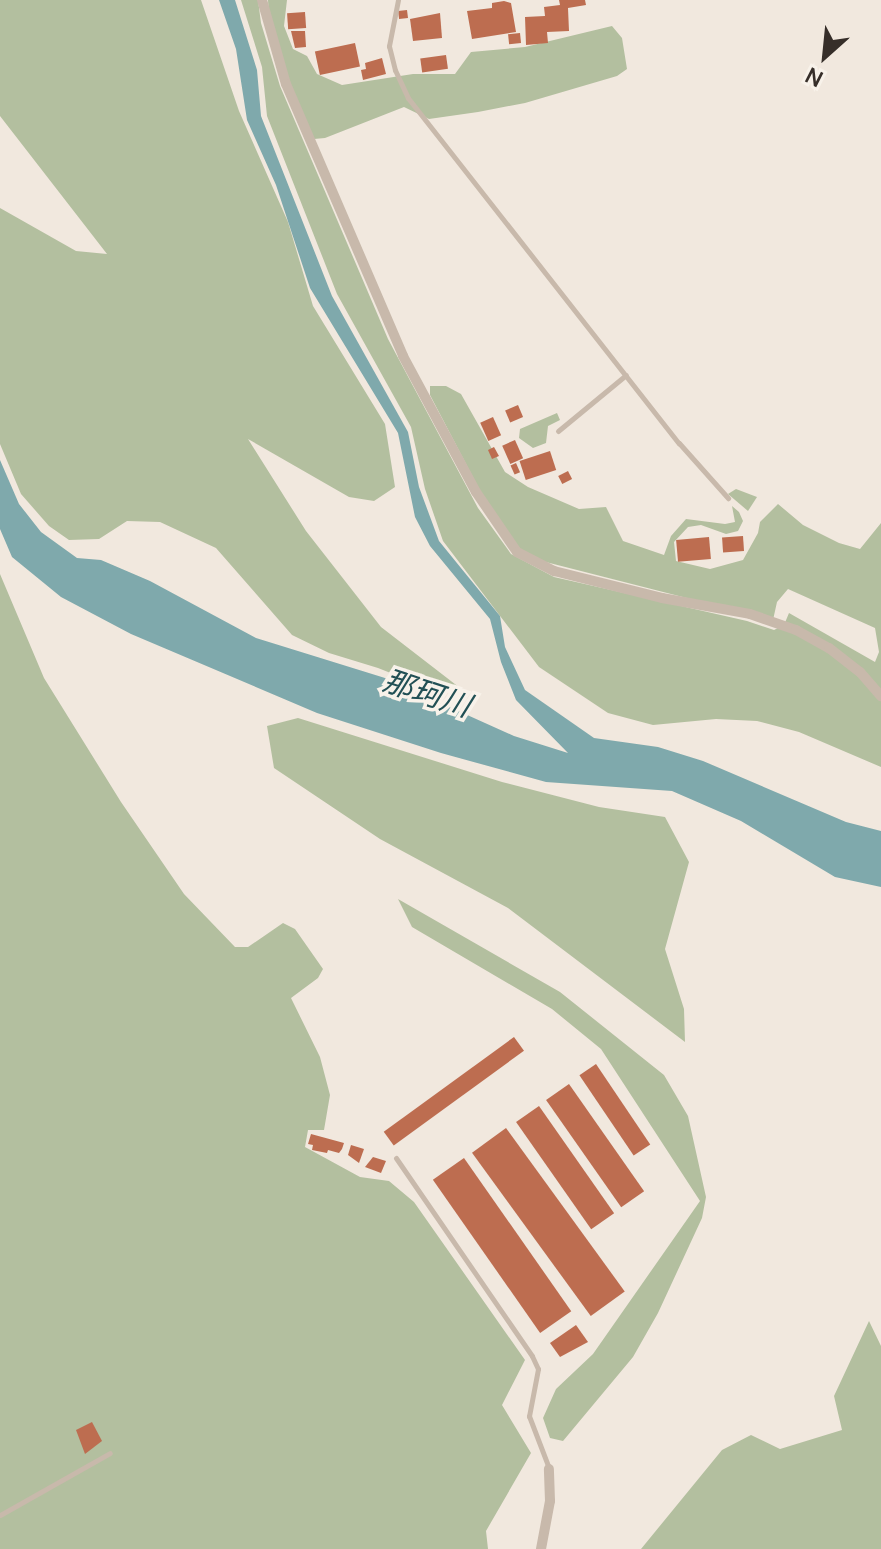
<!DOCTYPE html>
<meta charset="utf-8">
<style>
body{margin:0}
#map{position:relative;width:881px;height:1549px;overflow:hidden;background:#f1e8de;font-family:Manrope,"Noto Sans JP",sans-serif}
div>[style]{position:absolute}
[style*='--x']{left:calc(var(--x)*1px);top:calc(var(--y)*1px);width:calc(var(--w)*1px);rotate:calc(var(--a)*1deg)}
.green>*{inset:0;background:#b3bf9f}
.water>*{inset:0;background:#7fa9ac}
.building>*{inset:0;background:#bd6d50;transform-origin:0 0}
.lane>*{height:5px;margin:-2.5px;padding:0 2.5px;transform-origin:2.5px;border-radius:2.5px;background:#c8b9ab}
.street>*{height:10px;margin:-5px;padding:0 5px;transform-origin:5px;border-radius:5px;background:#c8b9ab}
span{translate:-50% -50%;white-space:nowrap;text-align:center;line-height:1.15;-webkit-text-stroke:7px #f8f2ea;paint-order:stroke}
.water-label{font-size:30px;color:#225055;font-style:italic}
.north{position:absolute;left:785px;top:16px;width:80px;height:80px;-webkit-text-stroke:6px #f8f2ea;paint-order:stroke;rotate:207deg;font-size:22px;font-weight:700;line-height:32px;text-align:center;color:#362e29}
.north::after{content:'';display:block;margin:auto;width:28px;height:36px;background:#362e29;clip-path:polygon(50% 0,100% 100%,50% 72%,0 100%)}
</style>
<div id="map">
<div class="green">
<i style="clip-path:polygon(0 0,201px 0,239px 111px,288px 222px,313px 306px,385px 424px,395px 487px,374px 501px,349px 497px,248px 439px,306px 531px,381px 627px,460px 688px,441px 693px,378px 668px,329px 653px,292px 635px,216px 548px,160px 522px,127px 521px,99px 539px,69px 540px,49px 526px,21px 494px,0 444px,0 208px,76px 251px,107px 254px,0 116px)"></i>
<i style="clip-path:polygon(241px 0,258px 0,261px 23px,280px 86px,388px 339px,478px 508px,511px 554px,554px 577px,747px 621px,774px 630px,784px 625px,789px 613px,875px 662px,879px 652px,875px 628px,788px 589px,777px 602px,773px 620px,534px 559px,517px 547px,489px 508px,430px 395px,430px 386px,446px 386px,461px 394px,505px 472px,528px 487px,579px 509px,606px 507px,623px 541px,664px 555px,671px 536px,686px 519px,725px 524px,735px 522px,732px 506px,739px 512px,743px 521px,738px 531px,726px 534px,701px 525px,688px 527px,674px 542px,676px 561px,710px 569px,743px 560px,758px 533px,760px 522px,778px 504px,803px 525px,839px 543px,860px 549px,881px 523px,881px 767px,799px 732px,757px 721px,716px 719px,653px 725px,608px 713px,539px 667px,443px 541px,425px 489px,411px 427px,337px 294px,267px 116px,262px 67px)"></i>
<i style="clip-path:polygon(268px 0,287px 0,284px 26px,293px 49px,307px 56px,317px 74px,342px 85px,413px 74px,455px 74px,471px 52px,525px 47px,612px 26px,622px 38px,627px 69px,617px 76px,525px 103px,478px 112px,429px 119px,404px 107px,325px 138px,314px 139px,289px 81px,269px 19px)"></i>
<i style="clip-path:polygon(557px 413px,560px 420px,548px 426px,546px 443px,533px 448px,519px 438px,520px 429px)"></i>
<i style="clip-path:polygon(736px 489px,757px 497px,748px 511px,728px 494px)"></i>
<i style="clip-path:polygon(0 574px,44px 678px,121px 802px,184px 894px,235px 947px,248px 947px,283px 923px,295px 929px,323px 969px,318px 978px,291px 998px,320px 1057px,330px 1095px,324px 1130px,308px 1130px,305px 1147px,360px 1177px,389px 1181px,414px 1202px,525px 1360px,502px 1405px,531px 1453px,486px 1531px,488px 1549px,0 1549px)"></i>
<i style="clip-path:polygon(298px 718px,502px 782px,599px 807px,665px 817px,689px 862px,665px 949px,684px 1009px,685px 1042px,508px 908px,380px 839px,274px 768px,267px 726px)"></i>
<i style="clip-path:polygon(398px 899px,560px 992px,664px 1075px,688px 1116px,706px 1197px,702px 1218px,658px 1313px,633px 1357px,563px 1441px,550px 1438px,543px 1418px,556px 1389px,593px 1354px,700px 1201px,601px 1049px,552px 1009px,412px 927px)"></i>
<i style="clip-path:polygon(869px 1321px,881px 1346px,881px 1549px,641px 1549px,722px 1450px,751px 1435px,780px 1449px,842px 1430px,834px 1396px)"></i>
</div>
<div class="water">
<i style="clip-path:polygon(219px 0,235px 0,257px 70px,261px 116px,332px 296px,408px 432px,419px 487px,439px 541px,500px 616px,505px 647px,525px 690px,594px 738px,658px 747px,703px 761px,846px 822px,881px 831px,881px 887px,835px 877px,741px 821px,672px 791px,546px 782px,441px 753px,317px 713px,131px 634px,61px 597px,12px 557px,0 529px,0 460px,19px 504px,41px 532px,77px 558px,101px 560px,150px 581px,256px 638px,385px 678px,514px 736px,568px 753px,516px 700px,501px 662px,490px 619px,430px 546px,415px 517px,398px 433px,310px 288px,276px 185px,247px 120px,236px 49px)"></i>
</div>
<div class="building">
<i style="clip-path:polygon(559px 0,585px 0,586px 5px,568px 8px,569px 31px,547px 32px,548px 43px,526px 45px,525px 17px,545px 16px,544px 7px,560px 5px)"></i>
<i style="clip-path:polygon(504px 1px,511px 3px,516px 32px,472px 39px,467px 11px,492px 8px,492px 3px)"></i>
<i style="left:407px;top:10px;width:8px;height:9px;rotate:83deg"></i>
<i style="left:305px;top:12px;width:16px;height:18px;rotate:86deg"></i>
<i style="clip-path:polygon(440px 13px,442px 38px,413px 41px,410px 19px)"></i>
<i style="clip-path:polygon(291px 31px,305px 31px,306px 47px,295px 48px)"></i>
<i style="left:520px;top:33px;width:10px;height:12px;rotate:84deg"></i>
<i style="left:355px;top:43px;width:24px;height:41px;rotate:78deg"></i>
<i style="left:446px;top:55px;width:14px;height:26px;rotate:82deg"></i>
<i style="clip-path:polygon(382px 58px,386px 74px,363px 80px,361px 70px,366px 69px,365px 63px)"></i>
<i style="left:518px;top:405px;width:13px;height:14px;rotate:67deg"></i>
<i style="left:493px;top:417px;width:20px;height:14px;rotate:66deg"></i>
<i style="left:515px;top:440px;width:20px;height:14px;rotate:66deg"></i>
<i style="clip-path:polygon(494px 447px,499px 456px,492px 459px,488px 450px)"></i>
<i style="left:550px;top:451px;width:20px;height:32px;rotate:72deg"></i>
<i style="left:516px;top:463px;width:10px;height:6px;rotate:66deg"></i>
<i style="left:568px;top:471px;width:9px;height:11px;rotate:63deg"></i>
<i style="left:743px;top:536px;width:15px;height:21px;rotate:86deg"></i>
<i style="left:709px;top:537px;width:22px;height:33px;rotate:85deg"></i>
<i style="left:514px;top:1037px;width:17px;height:161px;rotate:54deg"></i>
<i style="left:596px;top:1064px;width:97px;height:20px;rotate:56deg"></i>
<i style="left:569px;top:1084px;width:131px;height:28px;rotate:55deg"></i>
<i style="left:539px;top:1106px;width:131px;height:28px;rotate:55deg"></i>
<i style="left:506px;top:1128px;width:202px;height:42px;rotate:54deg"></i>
<i style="clip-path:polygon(311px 1134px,344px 1143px,342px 1149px,339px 1153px,328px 1150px,327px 1153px,312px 1150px,313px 1145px,308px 1144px)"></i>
<i style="clip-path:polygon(351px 1145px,364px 1149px,359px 1163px,348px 1155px)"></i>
<i style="clip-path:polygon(373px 1157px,386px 1161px,381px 1173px,365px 1167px)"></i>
<i style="left:464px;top:1158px;width:187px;height:38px;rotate:55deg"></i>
<i style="clip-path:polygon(576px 1325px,588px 1342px,560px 1357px,550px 1343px)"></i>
<i style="clip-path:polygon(92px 1422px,102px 1441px,85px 1454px,76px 1430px)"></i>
</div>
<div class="lane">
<i style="--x:398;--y:0;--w:47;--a:101.1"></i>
<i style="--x:389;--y:46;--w:25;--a:76"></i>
<i style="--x:395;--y:70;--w:31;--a:65"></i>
<i style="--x:408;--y:98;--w:439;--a:51.9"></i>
<i style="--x:679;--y:443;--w:74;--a:48.3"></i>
<i style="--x:558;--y:431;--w:88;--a:-39.5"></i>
<i style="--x:396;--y:1158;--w:240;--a:55.5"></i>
<i style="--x:532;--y:1356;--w:14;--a:65"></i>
<i style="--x:538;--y:1369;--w:48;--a:100.8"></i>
<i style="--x:529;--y:1416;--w:56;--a:69"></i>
<i style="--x:0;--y:1515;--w:126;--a:-29.4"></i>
</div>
<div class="street">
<i style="--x:262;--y:0;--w:87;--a:74.1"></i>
<i style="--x:286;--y:84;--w:296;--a:66.7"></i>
<i style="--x:403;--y:356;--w:154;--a:61.8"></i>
<i style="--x:476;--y:492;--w:73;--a:55.7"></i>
<i style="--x:517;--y:552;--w:42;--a:27.2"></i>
<i style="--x:554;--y:571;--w:111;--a:14"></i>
<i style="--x:662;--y:598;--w:89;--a:10.3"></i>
<i style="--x:750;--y:614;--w:49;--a:19.2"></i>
<i style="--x:796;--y:630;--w:38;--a:29"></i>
<i style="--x:829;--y:648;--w:39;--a:38"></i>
<i style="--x:860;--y:672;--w:32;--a:49"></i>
<i style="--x:541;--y:1549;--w:49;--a:-79.4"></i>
<i style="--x:550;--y:1501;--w:32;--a:-92"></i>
</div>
<div class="water-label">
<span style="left:427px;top:693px;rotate:18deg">那珂川</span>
</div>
<div class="north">N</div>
</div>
